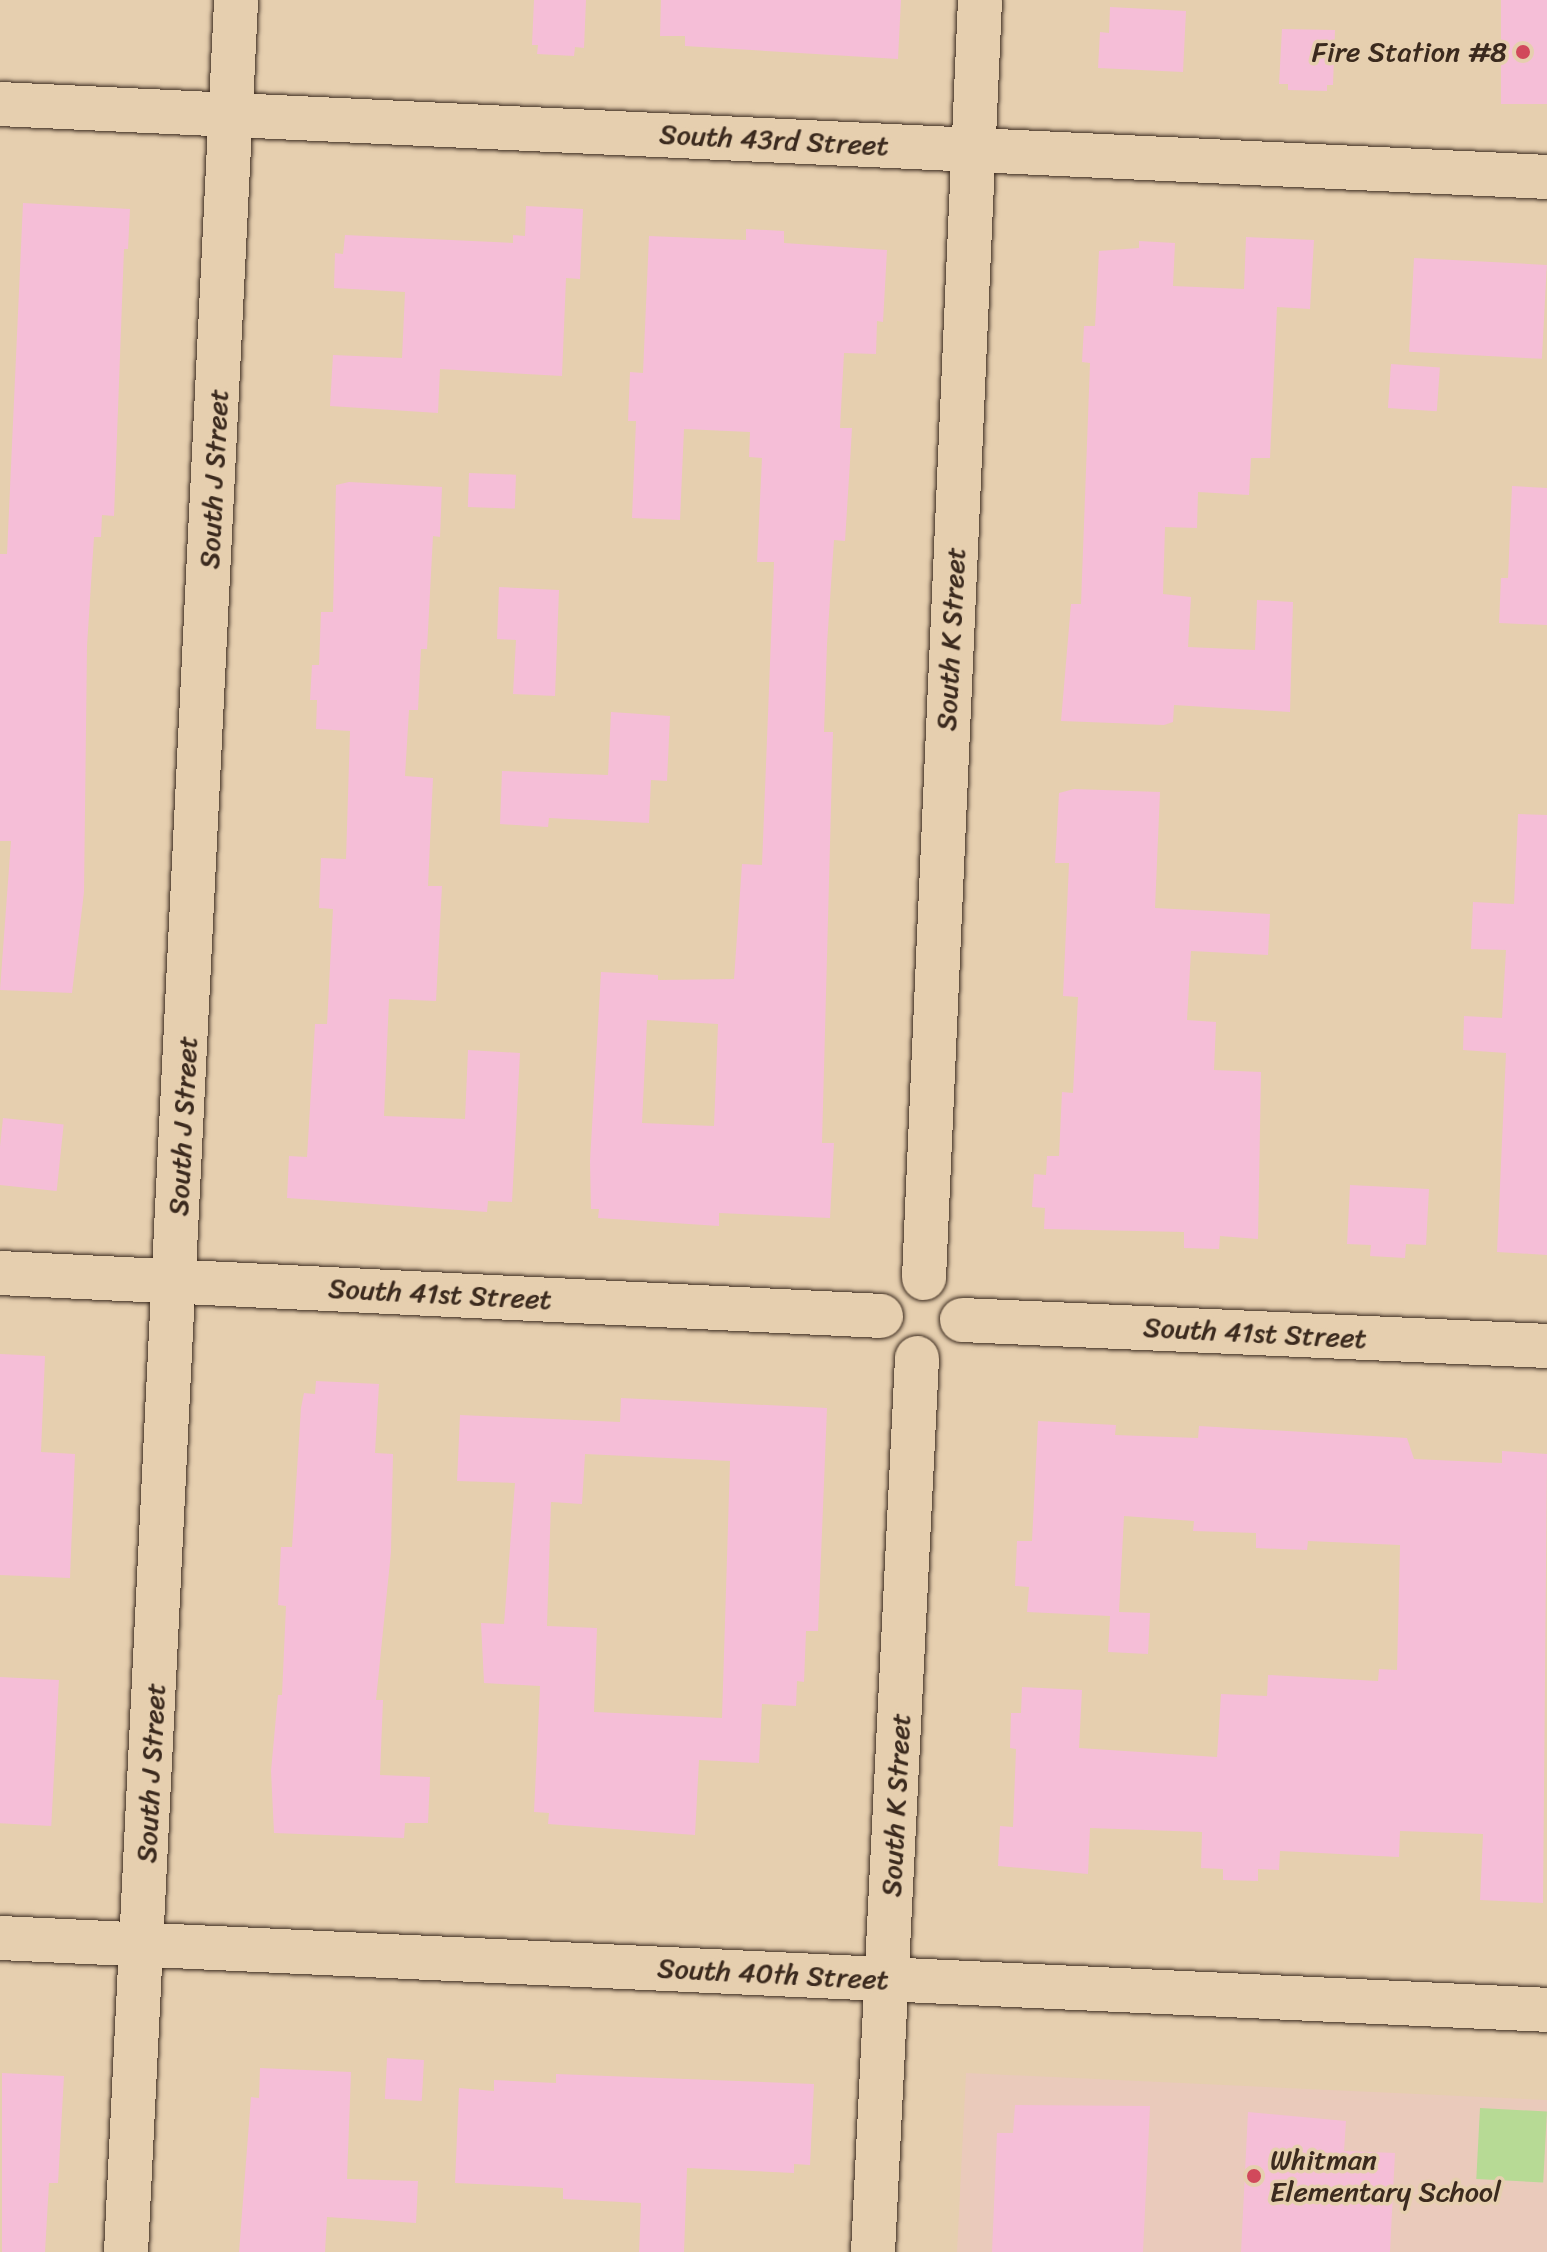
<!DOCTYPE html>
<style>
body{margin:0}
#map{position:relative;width:1547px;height:2252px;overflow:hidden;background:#e6cfaf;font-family:Sriracha,sans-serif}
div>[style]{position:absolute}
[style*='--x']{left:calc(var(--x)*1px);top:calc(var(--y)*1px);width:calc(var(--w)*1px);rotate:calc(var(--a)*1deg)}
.built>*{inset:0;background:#eacabb}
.green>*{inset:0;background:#b7da95;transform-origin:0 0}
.building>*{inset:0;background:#f5bed7;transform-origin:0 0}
.roads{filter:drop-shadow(0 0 2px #3b2a1e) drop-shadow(0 0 2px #3b2a1e)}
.minor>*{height:44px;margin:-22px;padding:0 22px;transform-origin:22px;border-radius:22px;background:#e6cfaf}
.dots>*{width:22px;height:22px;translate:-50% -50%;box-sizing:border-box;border:4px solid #e6cfaf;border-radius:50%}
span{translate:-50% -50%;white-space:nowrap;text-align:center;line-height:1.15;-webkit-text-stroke:7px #e6cfaf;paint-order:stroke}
.poi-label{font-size:28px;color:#3b2a1e}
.right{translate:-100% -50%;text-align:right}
.left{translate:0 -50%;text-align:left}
.street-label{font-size:28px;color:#3b2a1e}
</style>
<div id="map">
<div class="built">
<i style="clip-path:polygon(966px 2073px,1547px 2100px,1547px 2252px,957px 2252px)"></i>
</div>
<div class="green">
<i style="left:1480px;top:2108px;width:67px;height:71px;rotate:3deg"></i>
</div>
<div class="building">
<i style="clip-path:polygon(534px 0,586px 0,584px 48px,575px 47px,574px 56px,537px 54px,538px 45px,532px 45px)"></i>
<i style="clip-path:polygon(661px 0,901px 0,898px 59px,685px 46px,685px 36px,660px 36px)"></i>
<i style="left:1501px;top:0;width:46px;height:104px"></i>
<i style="clip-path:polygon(1110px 7px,1186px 11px,1183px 72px,1098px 68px,1100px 32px,1109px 33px)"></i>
<i style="clip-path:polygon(1282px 29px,1335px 30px,1333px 85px,1327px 85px,1327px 91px,1288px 90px,1288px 84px,1279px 84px)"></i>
<i style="clip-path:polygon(23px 203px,130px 209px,128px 249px,124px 249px,114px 516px,102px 515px,101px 537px,94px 537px,87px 646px,84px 892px,72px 993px,0 990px,11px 841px,0 841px,0 554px,7px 554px)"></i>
<i style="clip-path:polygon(526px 206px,583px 209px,580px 279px,566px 278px,562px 376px,440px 369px,438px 413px,330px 406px,333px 355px,402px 358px,405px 292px,334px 288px,335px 253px,343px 254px,345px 235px,513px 243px,513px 235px,525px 236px)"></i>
<i style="clip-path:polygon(evenodd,746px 229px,784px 231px,784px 243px,887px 250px,883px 322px,877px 321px,876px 354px,844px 353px,840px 428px,852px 428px,850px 462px,845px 541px,834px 540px,827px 644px,824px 732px,833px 732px,822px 1143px,834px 1143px,830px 1218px,719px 1213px,719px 1226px,598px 1218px,599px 1209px,591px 1209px,590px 1161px,601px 972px,658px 975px,658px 980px,734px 979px,742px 864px,762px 865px,774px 562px,757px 562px,762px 458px,749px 457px,750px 432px,684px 429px,680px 520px,632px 518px,636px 421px,628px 421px,630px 372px,643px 373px,649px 236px,746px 240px,746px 229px,647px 1020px,718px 1024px,714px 1126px,642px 1123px,647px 1020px)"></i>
<i style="clip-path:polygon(1246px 237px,1314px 240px,1310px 309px,1277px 307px,1270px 458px,1251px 458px,1249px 495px,1198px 492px,1197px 528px,1165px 527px,1163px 594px,1191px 597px,1188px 647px,1255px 650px,1257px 600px,1293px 602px,1290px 712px,1174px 705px,1173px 722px,1164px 725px,1061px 721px,1071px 604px,1081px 604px,1090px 363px,1082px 362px,1084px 326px,1095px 326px,1099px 251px,1139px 248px,1139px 241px,1175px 243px,1173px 286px,1244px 289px)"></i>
<i style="left:1414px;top:258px;width:133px;height:94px;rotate:3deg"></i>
<i style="left:1391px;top:364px;width:49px;height:44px;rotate:4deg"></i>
<i style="left:469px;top:473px;width:47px;height:34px;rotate:2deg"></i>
<i style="clip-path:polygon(349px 482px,442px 487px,440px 537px,433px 536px,427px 649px,421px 649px,418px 710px,409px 710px,405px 776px,433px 778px,428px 886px,442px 886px,436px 1001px,389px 999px,384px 1116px,465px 1119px,468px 1050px,520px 1053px,512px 1202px,488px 1201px,487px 1212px,287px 1198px,289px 1156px,307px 1157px,315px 1024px,327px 1024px,333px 909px,319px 908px,321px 858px,346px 859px,350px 731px,316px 729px,317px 700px,310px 700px,312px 665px,319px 665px,321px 612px,333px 612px,336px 485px)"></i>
<i style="clip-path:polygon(1512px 486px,1547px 488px,1547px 625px,1499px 623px,1501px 578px,1508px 578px)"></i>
<i style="clip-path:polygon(499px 587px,559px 590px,555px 696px,513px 694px,516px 640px,497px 639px)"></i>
<i style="clip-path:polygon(611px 712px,670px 716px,667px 781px,651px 780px,649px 823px,549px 818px,548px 827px,500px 824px,502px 771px,608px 775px)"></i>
<i style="clip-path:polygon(1074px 789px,1160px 792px,1155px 908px,1270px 914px,1268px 955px,1191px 951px,1187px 1020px,1216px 1022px,1214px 1070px,1261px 1072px,1258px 1239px,1220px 1236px,1219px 1249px,1184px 1248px,1184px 1232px,1044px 1229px,1045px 1208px,1032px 1207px,1034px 1174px,1046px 1175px,1047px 1156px,1059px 1156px,1062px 1092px,1073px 1093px,1078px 997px,1063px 996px,1069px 863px,1055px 863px,1059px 793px)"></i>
<i style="clip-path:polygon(1518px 814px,1547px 815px,1547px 1255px,1497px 1252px,1506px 1053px,1463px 1050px,1464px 1016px,1502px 1018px,1506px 950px,1471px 949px,1473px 902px,1514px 904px)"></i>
<i style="left:3px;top:1118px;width:61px;height:67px;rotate:6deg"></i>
<i style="clip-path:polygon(1350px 1185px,1429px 1189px,1426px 1245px,1406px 1244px,1405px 1258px,1370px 1256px,1371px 1245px,1347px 1244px)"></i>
<i style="clip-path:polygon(0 1354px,45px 1356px,41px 1452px,75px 1454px,70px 1578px,0 1575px)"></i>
<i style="clip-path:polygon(316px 1381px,379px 1384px,375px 1453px,393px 1454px,391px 1552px,376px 1700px,383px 1700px,380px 1775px,430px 1777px,428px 1823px,405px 1823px,404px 1838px,274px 1833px,271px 1771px,278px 1695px,282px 1695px,286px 1606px,278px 1605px,281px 1547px,292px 1547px,301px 1408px,304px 1393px,315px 1394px)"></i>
<i style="clip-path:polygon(evenodd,621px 1398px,827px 1408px,818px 1631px,806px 1631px,804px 1682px,797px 1681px,796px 1706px,762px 1704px,759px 1763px,699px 1760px,695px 1835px,548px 1824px,549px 1813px,534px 1812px,540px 1686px,484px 1683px,481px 1623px,504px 1624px,515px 1483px,457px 1481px,460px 1415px,620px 1422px,621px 1398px,585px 1454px,730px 1461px,722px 1718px,594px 1712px,597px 1628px,547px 1626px,551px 1502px,582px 1504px,585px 1454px)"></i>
<i style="clip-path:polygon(1038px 1421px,1116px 1425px,1115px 1435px,1198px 1438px,1199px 1426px,1407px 1438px,1414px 1459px,1502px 1463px,1502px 1451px,1547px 1454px,1543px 1903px,1480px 1900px,1483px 1834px,1400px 1831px,1399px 1857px,1280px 1851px,1279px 1870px,1258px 1869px,1258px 1881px,1223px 1880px,1223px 1869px,1201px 1868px,1202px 1832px,1090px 1828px,1088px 1874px,998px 1866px,1000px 1826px,1013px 1827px,1016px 1749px,1010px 1748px,1011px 1713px,1021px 1713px,1022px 1687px,1082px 1690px,1079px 1748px,1217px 1757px,1221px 1694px,1267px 1696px,1268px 1675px,1378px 1681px,1379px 1669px,1397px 1670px,1400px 1545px,1308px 1541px,1307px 1550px,1256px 1548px,1256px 1533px,1193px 1531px,1194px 1521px,1124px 1516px,1119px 1612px,1150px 1613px,1148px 1654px,1108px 1652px,1110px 1616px,1027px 1612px,1029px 1587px,1015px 1586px,1017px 1541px,1032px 1541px)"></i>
<i style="left:0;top:1677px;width:59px;height:146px;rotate:3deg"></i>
<i style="left:387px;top:2058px;width:37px;height:41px;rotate:3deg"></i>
<i style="clip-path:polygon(260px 2068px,351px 2072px,347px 2179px,418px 2181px,416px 2223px,327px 2217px,325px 2252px,239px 2252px,251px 2097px,259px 2098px)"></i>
<i style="clip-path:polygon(2px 2073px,64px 2076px,58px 2183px,49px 2183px,45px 2252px,2px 2252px)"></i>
<i style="clip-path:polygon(556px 2074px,814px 2084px,810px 2165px,794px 2164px,794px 2173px,687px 2168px,684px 2252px,639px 2252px,641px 2203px,563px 2199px,563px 2188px,455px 2183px,459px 2088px,494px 2091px,494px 2080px,556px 2083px)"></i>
<i style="clip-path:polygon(1015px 2105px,1150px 2106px,1143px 2252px,992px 2252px,997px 2133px,1013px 2133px)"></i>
<i style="clip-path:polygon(1248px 2112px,1346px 2121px,1344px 2151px,1395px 2153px,1390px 2252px,1241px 2252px)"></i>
</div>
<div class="roads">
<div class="minor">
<i style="--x:0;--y:104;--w:1549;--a:2.7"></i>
<i style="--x:0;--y:1273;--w:882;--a:2.79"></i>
<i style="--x:924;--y:1278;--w:1279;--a:-87.49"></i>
<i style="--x:962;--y:1320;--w:586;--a:2.54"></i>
<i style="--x:0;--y:1938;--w:1549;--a:2.66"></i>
<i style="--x:126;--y:2252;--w:2255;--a:-87.2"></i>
<i style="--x:873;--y:2252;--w:895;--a:-87.18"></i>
</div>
</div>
<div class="dots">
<i style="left:1523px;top:52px;background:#d1495b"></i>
<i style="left:1254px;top:2176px;background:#d1495b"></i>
</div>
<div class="poi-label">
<span class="right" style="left:1507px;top:52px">Fire Station #8</span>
<span class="left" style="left:1270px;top:2176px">Whitman<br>Elementary School</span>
</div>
<div class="street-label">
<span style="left:774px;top:140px;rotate:3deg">South 43rd Street</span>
<span style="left:214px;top:479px;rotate:-87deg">South J Street</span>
<span style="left:951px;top:639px;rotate:-87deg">South K Street</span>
<span style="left:183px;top:1126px;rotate:-87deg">South J Street</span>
<span style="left:440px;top:1294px;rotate:3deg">South 41st Street</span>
<span style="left:1255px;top:1333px;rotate:3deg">South 41st Street</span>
<span style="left:151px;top:1773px;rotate:-87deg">South J Street</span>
<span style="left:896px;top:1805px;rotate:-87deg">South K Street</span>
<span style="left:773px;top:1974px;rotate:3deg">South 40th Street</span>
</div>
</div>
